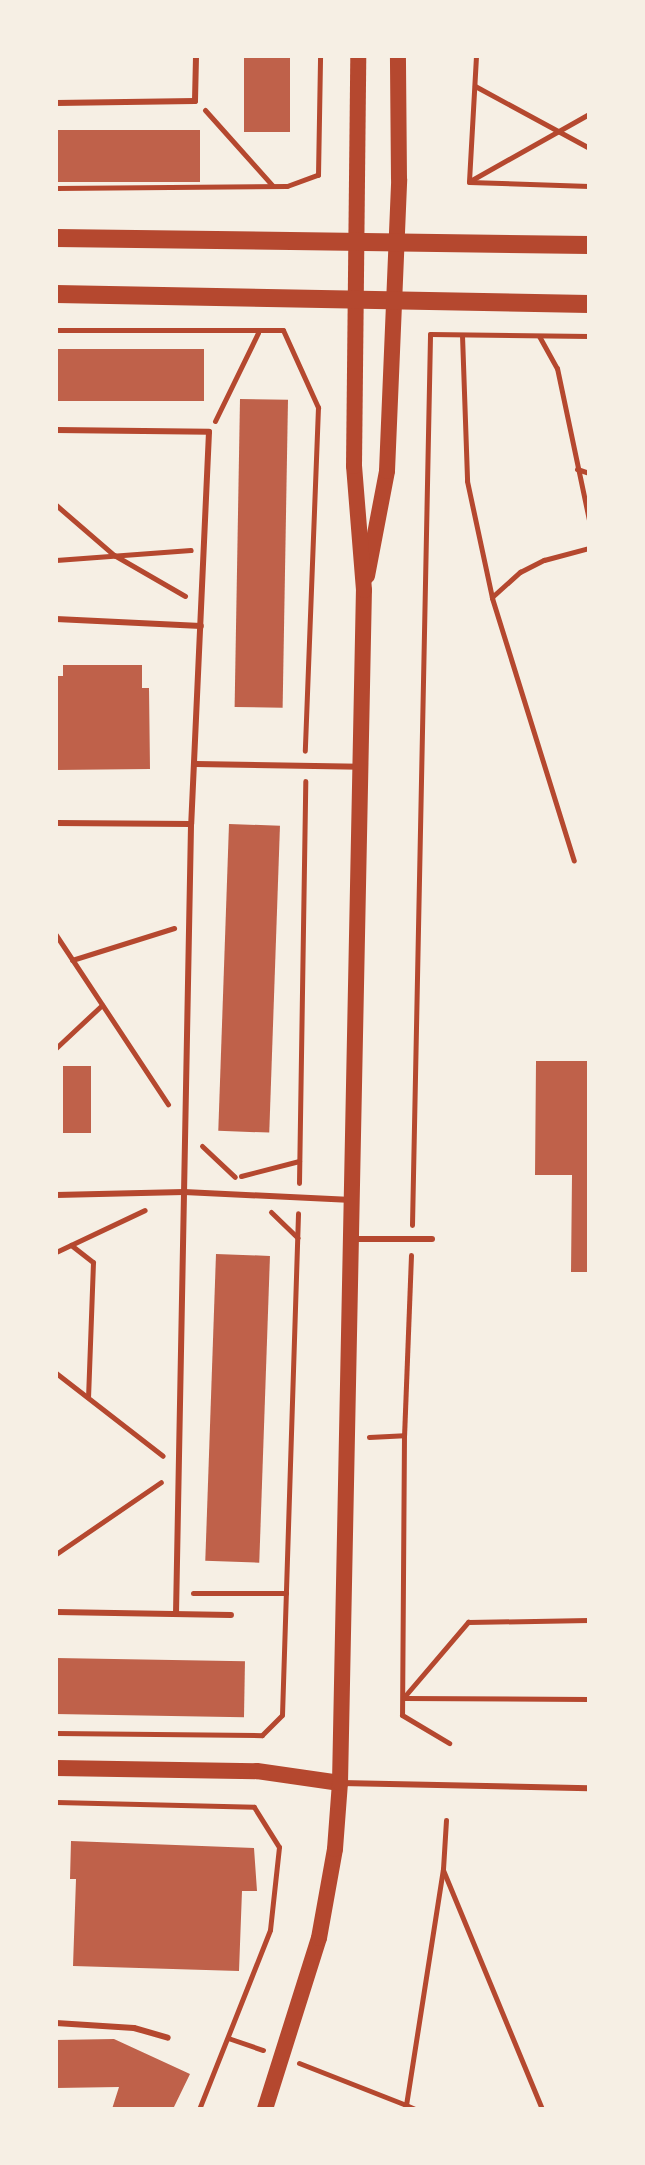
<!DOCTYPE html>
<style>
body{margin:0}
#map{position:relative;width:645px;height:2165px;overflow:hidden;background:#f6efe4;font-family:"Noto Serif",serif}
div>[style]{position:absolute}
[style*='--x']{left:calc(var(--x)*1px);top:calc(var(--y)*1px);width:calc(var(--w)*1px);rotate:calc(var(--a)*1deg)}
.building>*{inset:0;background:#bf614a;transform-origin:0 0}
.path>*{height:5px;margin:-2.5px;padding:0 2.5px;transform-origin:2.5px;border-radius:2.5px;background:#b5482f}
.service>*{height:6px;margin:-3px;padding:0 3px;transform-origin:3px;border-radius:3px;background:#b5482f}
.secondary>*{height:16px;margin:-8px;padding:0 8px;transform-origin:8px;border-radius:8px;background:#b5482f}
.primary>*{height:18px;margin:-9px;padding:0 9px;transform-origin:9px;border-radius:9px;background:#b5482f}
span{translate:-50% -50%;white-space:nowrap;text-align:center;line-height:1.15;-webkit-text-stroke:6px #f6efe4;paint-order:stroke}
.frame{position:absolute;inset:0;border:58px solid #f6efe4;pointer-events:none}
</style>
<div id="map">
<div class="building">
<i style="left:244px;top:56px;width:46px;height:76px"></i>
<i style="left:56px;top:130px;width:144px;height:52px"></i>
<i style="left:56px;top:349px;width:148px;height:52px"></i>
<i style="left:240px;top:399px;width:48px;height:308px;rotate:1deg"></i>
<i style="clip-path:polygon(63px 665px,142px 665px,142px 688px,149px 688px,150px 769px,56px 770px,56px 676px,63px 676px)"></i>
<i style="left:229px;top:824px;width:51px;height:307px;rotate:2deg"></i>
<i style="clip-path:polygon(536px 1061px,589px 1061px,589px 1272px,571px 1272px,572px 1175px,535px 1175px)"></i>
<i style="left:63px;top:1066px;width:28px;height:67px"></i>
<i style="left:216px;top:1254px;width:54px;height:307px;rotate:2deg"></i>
<i style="left:56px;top:1658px;width:189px;height:56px;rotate:1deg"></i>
<i style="clip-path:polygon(71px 1841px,254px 1848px,257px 1891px,242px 1891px,239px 1971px,73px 1966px,76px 1879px,70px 1879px)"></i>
<i style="clip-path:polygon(114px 2039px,190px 2074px,173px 2109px,112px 2109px,119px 2087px,56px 2088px,56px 2040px)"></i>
</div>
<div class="path">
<i style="--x:476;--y:56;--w:126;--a:93.2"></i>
<i style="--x:469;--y:182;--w:120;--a:1.9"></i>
<i style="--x:475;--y:86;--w:130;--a:28.5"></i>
<i style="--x:205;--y:110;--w:101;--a:48.2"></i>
<i style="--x:470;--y:181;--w:137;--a:-29.4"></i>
<i style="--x:56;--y:188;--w:231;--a:-0.5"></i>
<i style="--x:287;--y:186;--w:33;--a:-20"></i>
<i style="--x:318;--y:175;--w:119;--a:-89"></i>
<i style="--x:56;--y:330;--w:227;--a:0"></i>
<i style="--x:283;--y:330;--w:85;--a:65.6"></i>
<i style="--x:318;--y:407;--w:344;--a:92.2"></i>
<i style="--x:462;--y:335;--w:146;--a:88"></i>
<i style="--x:467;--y:481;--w:120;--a:77.9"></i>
<i style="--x:492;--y:598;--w:275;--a:72.7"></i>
<i style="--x:539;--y:336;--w:37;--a:61"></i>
<i style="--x:557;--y:368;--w:155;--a:78.1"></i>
<i style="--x:215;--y:421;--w:98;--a:-64"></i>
<i style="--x:577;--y:469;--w:13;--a:18"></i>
<i style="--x:56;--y:505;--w:77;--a:40.8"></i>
<i style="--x:114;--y:555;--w:82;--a:30"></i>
<i style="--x:56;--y:560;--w:135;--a:-4.2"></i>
<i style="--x:492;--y:597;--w:38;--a:-42"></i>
<i style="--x:520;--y:572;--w:27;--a:-27"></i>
<i style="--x:544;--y:560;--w:47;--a:-14.9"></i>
<i style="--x:56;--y:935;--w:203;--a:56.5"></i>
<i style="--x:72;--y:960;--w:107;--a:-17.4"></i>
<i style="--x:56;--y:1048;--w:63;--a:-43.1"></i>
<i style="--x:202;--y:1146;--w:45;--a:43.2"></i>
<i style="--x:241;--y:1176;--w:60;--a:-14.5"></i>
<i style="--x:299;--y:1183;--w:402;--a:-89.1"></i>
<i style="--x:271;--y:1212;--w:37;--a:44"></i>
<i style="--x:412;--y:1225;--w:891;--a:-88.84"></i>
<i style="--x:430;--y:334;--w:159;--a:0.7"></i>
<i style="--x:71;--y:1245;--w:28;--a:38"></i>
<i style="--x:93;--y:1262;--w:135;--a:92.1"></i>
<i style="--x:56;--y:1252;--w:98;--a:-25.3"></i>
<i style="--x:411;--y:1255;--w:180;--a:92.2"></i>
<i style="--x:404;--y:1435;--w:280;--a:90.4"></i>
<i style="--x:402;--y:1715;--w:55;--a:30.8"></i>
<i style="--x:56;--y:1373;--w:135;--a:37.8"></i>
<i style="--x:369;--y:1437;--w:35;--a:-3"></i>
<i style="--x:56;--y:1554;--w:127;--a:-34.4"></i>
<i style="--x:193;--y:1593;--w:93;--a:0"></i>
<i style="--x:404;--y:1697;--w:99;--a:-49.5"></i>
<i style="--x:468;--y:1622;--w:121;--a:-0.9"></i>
<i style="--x:404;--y:1698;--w:185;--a:0.3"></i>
<i style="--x:56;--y:1733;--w:206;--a:0.6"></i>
<i style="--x:262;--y:1735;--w:28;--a:-45"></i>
<i style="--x:282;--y:1715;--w:502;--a:-88.17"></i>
<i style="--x:56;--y:1802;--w:198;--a:1.4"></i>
<i style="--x:254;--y:1807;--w:47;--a:58"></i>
<i style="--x:279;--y:1847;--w:83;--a:96.2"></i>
<i style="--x:270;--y:1930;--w:193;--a:111.6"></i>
<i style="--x:443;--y:1870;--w:259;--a:67.5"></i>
<i style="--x:228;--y:2038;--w:37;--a:19"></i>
<i style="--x:299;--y:2063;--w:115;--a:21.4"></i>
<i style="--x:406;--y:2105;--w:4;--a:104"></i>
<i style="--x:415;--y:2109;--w:10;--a:-156"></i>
<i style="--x:406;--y:2105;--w:239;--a:-81.1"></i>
<i style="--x:443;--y:1869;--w:49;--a:-86.5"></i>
</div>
<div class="service">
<i style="--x:56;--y:103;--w:139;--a:-0.8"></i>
<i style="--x:195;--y:101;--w:45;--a:-88.7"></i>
<i style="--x:56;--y:430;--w:153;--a:0.7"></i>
<i style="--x:209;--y:432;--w:392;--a:92.6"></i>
<i style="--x:191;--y:824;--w:135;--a:-179.6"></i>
<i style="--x:56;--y:619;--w:145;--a:2.8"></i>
<i style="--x:196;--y:764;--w:164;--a:1"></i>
<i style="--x:56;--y:1195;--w:128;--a:-1.3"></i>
<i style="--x:184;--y:1192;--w:168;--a:2.7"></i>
<i style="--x:354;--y:1239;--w:78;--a:0"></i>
<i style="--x:56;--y:1612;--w:175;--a:1"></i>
<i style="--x:176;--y:1614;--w:790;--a:-88.91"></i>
<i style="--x:341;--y:1783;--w:248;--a:1.2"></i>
<i style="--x:56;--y:2023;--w:78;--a:3.7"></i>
<i style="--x:134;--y:2028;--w:35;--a:16"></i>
</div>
<div class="secondary">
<i style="--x:367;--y:576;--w:107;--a:-79.2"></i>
<i style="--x:387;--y:471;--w:292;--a:-87.6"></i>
<i style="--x:399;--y:179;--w:123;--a:-90.5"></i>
<i style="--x:56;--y:1768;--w:201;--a:0.9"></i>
<i style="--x:257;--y:1771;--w:84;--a:8.2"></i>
<i style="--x:265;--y:2109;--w:179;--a:-72.5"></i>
<i style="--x:319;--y:1938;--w:90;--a:-79.8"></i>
<i style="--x:335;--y:1849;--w:66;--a:-85.7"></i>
<i style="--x:340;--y:1783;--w:1193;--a:-88.85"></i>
<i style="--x:364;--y:590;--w:124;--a:-94.6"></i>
<i style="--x:354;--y:466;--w:410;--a:-89.4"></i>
</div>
<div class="primary">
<i style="--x:56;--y:238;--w:533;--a:0.75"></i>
<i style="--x:56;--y:294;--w:533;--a:1.07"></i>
</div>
<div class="frame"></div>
</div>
